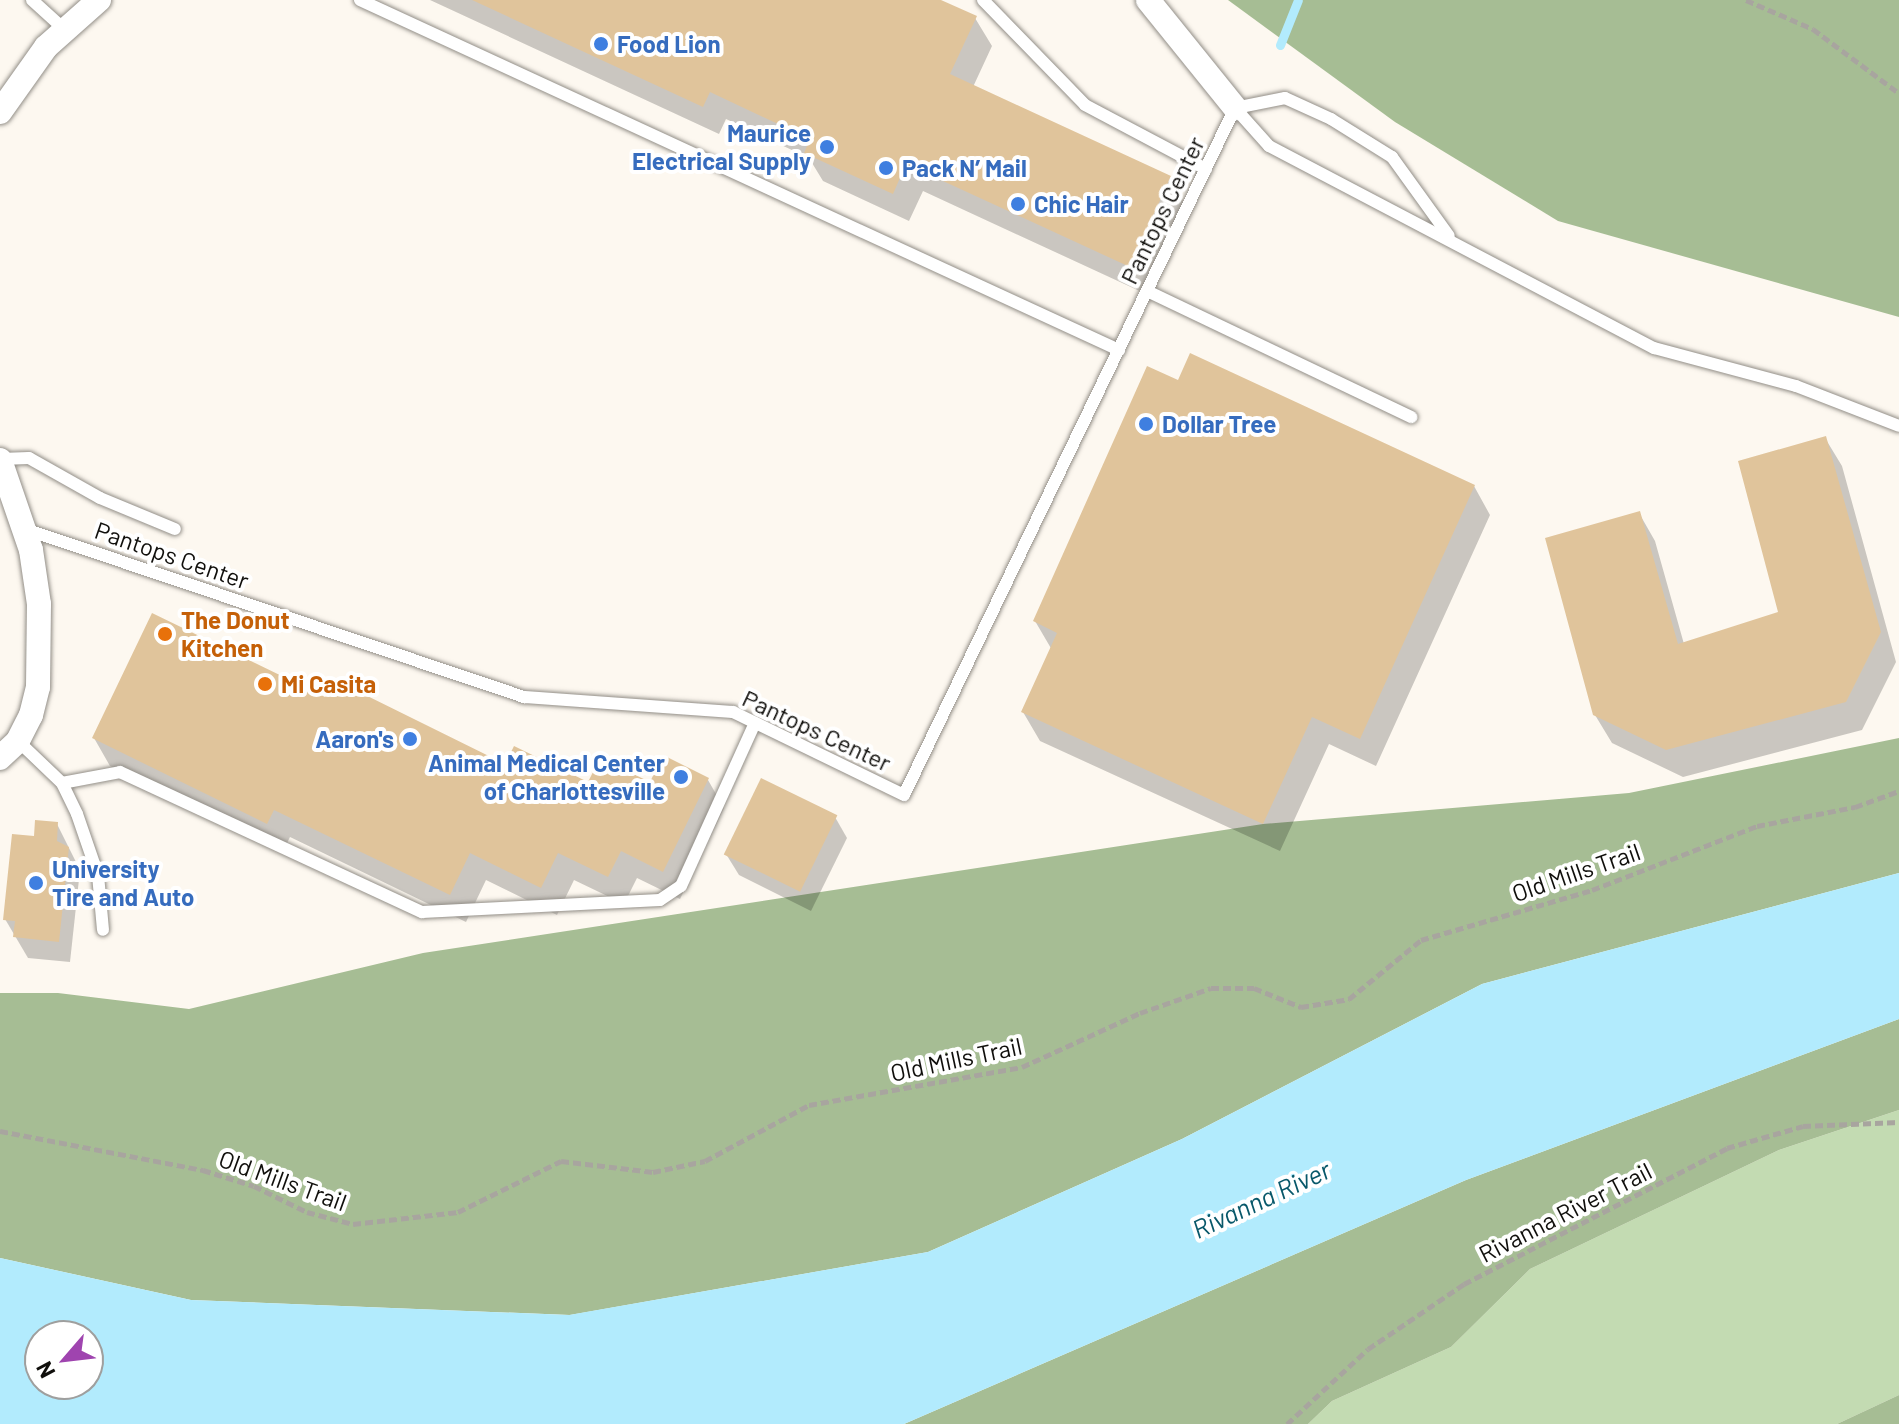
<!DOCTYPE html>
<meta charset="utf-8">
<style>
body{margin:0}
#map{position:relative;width:1899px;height:1424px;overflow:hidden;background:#fdf8f0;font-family:Barlow,sans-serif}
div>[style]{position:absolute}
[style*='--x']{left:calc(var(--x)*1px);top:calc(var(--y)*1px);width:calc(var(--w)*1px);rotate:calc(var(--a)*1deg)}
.green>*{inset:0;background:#c3dbb2}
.forest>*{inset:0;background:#a6bd94}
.water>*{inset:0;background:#b2ebfd}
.shadow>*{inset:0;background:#0003}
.stream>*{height:9px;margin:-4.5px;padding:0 4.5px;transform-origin:4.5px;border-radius:4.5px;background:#b2ebfd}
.building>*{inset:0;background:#e0c49b;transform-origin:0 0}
.path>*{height:5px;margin-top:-2.5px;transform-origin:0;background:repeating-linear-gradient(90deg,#a8a59f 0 8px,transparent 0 12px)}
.roads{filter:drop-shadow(0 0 2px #928e87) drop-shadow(0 0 2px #928e87)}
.service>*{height:12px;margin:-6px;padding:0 6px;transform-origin:6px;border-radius:6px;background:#fff}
.minor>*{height:24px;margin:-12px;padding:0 12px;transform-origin:12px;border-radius:12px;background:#fff}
.dots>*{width:22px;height:22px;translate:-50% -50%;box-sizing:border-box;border:4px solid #fff;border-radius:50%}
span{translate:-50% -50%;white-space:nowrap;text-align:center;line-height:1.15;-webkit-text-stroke:8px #fff;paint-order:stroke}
.shop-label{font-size:24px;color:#366cbe;font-weight:700}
.left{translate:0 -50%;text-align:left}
.right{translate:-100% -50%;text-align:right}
.street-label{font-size:24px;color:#100f0c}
.food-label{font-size:24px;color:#c56008;font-weight:700}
.water-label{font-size:26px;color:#08586a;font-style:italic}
.north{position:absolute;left:24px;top:1320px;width:80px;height:80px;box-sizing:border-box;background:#fff;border:2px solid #9f9f9e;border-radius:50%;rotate:242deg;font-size:22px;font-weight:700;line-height:32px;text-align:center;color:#100f0c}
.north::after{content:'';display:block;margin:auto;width:28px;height:36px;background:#9f44af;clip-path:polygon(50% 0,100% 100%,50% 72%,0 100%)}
</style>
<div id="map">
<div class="green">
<i style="clip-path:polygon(1899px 1110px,1899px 1395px,1837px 1424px,1308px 1424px,1332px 1401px,1451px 1347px,1530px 1269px,1779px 1150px)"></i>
</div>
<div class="forest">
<i style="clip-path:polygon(1228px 0,1899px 0,1899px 317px,1558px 221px,1395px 122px)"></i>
<i style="clip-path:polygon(1899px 738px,1899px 873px,1482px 984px,1182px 1139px,928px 1252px,570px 1315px,191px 1300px,0 1258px,0 993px,58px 993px,189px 1009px,423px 953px,1263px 824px,1629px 793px)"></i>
<i style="clip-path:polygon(1899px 1019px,1899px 1110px,1779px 1150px,1530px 1269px,1451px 1347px,1332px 1401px,1308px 1424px,904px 1424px,1466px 1180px)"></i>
<i style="clip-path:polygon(1899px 1395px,1899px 1424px,1837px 1424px)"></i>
</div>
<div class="water">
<i style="clip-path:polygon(evenodd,1899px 873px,1899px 1019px,1466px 1180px,904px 1424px,0 1424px,0 1258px,191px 1300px,569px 1315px,928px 1252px,1182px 1139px,1482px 984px,1899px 873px,40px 1336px,88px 1336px,88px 1384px,40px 1384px,40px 1336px)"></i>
</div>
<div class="shadow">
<i style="clip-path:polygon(430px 0,936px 0,975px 18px,992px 46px,973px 87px,1170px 178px,1186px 206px,1146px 294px,923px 191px,909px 221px,823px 181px,809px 158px,726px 119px,719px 134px)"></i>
<i style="clip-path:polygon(1179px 383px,1474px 486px,1490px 515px,1376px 766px,1329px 744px,1280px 851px,1040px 741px,1023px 712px,1052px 650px,1035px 621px)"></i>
<i style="clip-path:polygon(1825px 438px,1842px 466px,1896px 662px,1862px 730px,1683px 777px,1612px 743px,1595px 715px,1639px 513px,1655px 541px,1684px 644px,1781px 613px)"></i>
<i style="clip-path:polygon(326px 700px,506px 766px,589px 785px,708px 780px,724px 808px,680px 899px,637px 878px,624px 904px,574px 880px,557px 915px,486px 880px,466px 922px,290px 837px,283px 851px,110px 766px,94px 738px)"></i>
<i style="clip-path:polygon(835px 817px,847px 838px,811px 911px,739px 875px,726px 854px)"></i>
<i style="clip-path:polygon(57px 824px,80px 870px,70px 962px,28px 958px,5px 919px,36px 839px)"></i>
</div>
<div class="stream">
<i style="--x:1280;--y:45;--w:48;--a:-68.2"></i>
</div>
<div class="building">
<i style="clip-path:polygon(472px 0,941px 0,977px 16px,950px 74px,1171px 176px,1130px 267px,906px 164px,893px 194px,804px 153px,810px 139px,710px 92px,703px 107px)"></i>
<i style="clip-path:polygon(1190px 353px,1475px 485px,1360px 739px,1312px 717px,1263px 824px,1021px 712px,1057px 633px,1033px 621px,1147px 366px,1178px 380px)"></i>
<i style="clip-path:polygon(1826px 436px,1881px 632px,1846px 702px,1666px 750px,1593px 715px,1545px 538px,1640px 511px,1678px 644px,1778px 612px,1738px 461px)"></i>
<i style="clip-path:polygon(152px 613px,325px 697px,333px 679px,505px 764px,514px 746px,588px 782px,600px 758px,650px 782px,663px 755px,709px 778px,663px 872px,621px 851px,608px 877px,558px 853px,541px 888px,470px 853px,450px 895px,274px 810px,267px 824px,92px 738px)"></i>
<i style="left:761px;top:778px;width:85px;height:85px;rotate:26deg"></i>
<i style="clip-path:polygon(35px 820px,58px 822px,57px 841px,69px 847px,59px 942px,13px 937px,15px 921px,3px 920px,12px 834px,34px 836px)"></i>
</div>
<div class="path">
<i style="--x:1746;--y:0;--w:73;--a:23.4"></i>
<i style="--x:1813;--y:29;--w:107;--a:36.7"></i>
<i style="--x:0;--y:1131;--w:207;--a:10.9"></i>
<i style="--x:203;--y:1170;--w:53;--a:17.4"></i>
<i style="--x:254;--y:1186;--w:59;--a:26.1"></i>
<i style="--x:307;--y:1212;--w:48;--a:14.6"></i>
<i style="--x:353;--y:1224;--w:106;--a:-6.5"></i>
<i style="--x:458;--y:1212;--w:115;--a:-26.3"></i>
<i style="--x:561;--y:1161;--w:93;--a:6.8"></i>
<i style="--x:653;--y:1172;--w:53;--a:-11.9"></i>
<i style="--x:705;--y:1161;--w:118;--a:-28.3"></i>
<i style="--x:809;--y:1105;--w:216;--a:-10.1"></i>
<i style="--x:1022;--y:1067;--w:130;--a:-24.6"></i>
<i style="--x:1140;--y:1013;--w:75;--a:-19.4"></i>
<i style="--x:1211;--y:988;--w:43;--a:0"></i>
<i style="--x:1254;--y:988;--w:51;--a:22"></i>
<i style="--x:1301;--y:1007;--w:49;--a:-9.5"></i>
<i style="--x:1349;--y:999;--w:93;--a:-39.3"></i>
<i style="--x:1421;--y:940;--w:178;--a:-16.3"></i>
<i style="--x:1592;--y:890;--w:177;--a:-21.2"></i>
<i style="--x:1757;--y:826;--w:100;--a:-11"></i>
<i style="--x:1855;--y:807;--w:47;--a:-20"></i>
<i style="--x:1287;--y:1424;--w:110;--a:-42.8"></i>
<i style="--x:1368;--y:1349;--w:116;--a:-34.1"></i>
<i style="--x:1464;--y:1284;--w:296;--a:-27.3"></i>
<i style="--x:1727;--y:1148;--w:79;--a:-16.1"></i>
<i style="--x:1803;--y:1126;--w:96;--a:-2.4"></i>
</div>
<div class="roads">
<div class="service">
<i style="--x:32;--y:0;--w:45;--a:42.3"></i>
<i style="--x:360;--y:0;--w:836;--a:24.76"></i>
<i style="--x:983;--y:0;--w:146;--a:45.8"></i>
<i style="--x:1085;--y:105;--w:137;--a:27.9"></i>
<i style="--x:1235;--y:108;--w:51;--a:48.2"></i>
<i style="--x:1269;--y:146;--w:435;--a:27.7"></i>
<i style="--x:1654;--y:348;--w:147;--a:15"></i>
<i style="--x:1796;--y:386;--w:110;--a:21.2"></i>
<i style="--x:1235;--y:108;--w:51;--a:-11.3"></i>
<i style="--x:1285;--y:98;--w:51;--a:24.5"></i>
<i style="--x:1331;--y:119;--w:72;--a:31.9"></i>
<i style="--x:1392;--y:157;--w:97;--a:54.2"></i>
<i style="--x:1147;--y:291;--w:293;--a:25.5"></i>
<i style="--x:0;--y:459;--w:29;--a:-2"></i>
<i style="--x:29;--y:458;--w:81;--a:29.4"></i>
<i style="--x:100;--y:498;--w:81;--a:22.5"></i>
<i style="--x:25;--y:529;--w:527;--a:18.61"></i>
<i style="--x:524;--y:697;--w:210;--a:4.1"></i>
<i style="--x:733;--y:712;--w:190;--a:25.9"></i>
<i style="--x:904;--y:795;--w:763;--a:-64.28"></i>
<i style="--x:18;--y:741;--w:61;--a:43.7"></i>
<i style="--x:62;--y:783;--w:34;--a:64"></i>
<i style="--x:77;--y:814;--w:65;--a:71"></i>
<i style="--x:98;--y:875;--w:55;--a:84.8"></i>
<i style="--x:62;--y:783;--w:59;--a:-10.7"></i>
<i style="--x:120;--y:772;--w:333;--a:24.9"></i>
<i style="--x:422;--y:912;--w:238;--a:-2.9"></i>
<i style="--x:660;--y:900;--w:25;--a:-34"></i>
<i style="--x:681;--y:886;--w:179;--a:-65.6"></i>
</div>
<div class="minor">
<i style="--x:1148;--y:0;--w:139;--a:51.1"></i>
<i style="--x:0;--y:112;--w:80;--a:-54.7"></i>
<i style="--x:46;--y:47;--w:71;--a:-41.6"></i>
<i style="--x:0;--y:460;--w:95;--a:71"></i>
<i style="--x:31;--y:550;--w:55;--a:81.6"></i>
<i style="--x:39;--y:604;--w:83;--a:90.7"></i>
<i style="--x:38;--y:687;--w:29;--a:104"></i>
<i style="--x:31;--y:715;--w:29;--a:117"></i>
<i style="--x:18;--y:741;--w:25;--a:137"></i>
</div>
</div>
<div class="dots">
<i style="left:601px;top:44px;background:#3f7fe0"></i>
<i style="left:827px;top:147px;background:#3f7fe0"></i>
<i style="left:886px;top:168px;background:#3f7fe0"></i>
<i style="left:1018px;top:204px;background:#3f7fe0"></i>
<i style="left:1146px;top:424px;background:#3f7fe0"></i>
<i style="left:165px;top:634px;background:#e8710a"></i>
<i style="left:265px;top:684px;background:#e8710a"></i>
<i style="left:410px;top:739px;background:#3f7fe0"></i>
<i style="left:681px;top:777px;background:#3f7fe0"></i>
<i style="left:36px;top:883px;background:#3f7fe0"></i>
</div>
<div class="shop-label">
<span class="left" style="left:617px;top:44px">Food Lion</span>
<span class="right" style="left:811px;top:147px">Maurice<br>Electrical Supply</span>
<span class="left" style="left:902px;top:168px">Pack N’ Mail</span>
<span class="left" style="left:1034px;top:204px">Chic Hair</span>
<span class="left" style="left:1162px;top:424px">Dollar Tree</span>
<span class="right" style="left:394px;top:739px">Aaron's</span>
<span class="right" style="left:665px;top:777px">Animal Medical Center<br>of Charlottesville</span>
<span class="left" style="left:52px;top:883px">University<br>Tire and Auto</span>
</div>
<div class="street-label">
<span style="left:1162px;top:210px;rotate:-64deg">Pantops Center</span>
<span style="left:172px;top:555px;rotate:19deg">Pantops Center</span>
<span style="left:817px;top:730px;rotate:25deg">Pantops Center</span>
<span style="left:1576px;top:872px;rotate:-19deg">Old Mills Trail</span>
<span style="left:956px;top:1059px;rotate:-12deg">Old Mills Trail</span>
<span style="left:283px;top:1180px;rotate:20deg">Old Mills Trail</span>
<span style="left:1565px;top:1212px;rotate:-27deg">Rivanna River Trail</span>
</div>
<div class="food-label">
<span class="left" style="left:181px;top:634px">The Donut<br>Kitchen</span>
<span class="left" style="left:281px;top:684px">Mi Casita</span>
</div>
<div class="water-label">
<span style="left:1261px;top:1199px;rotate:-25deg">Rivanna River</span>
</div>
<div class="north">N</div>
</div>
